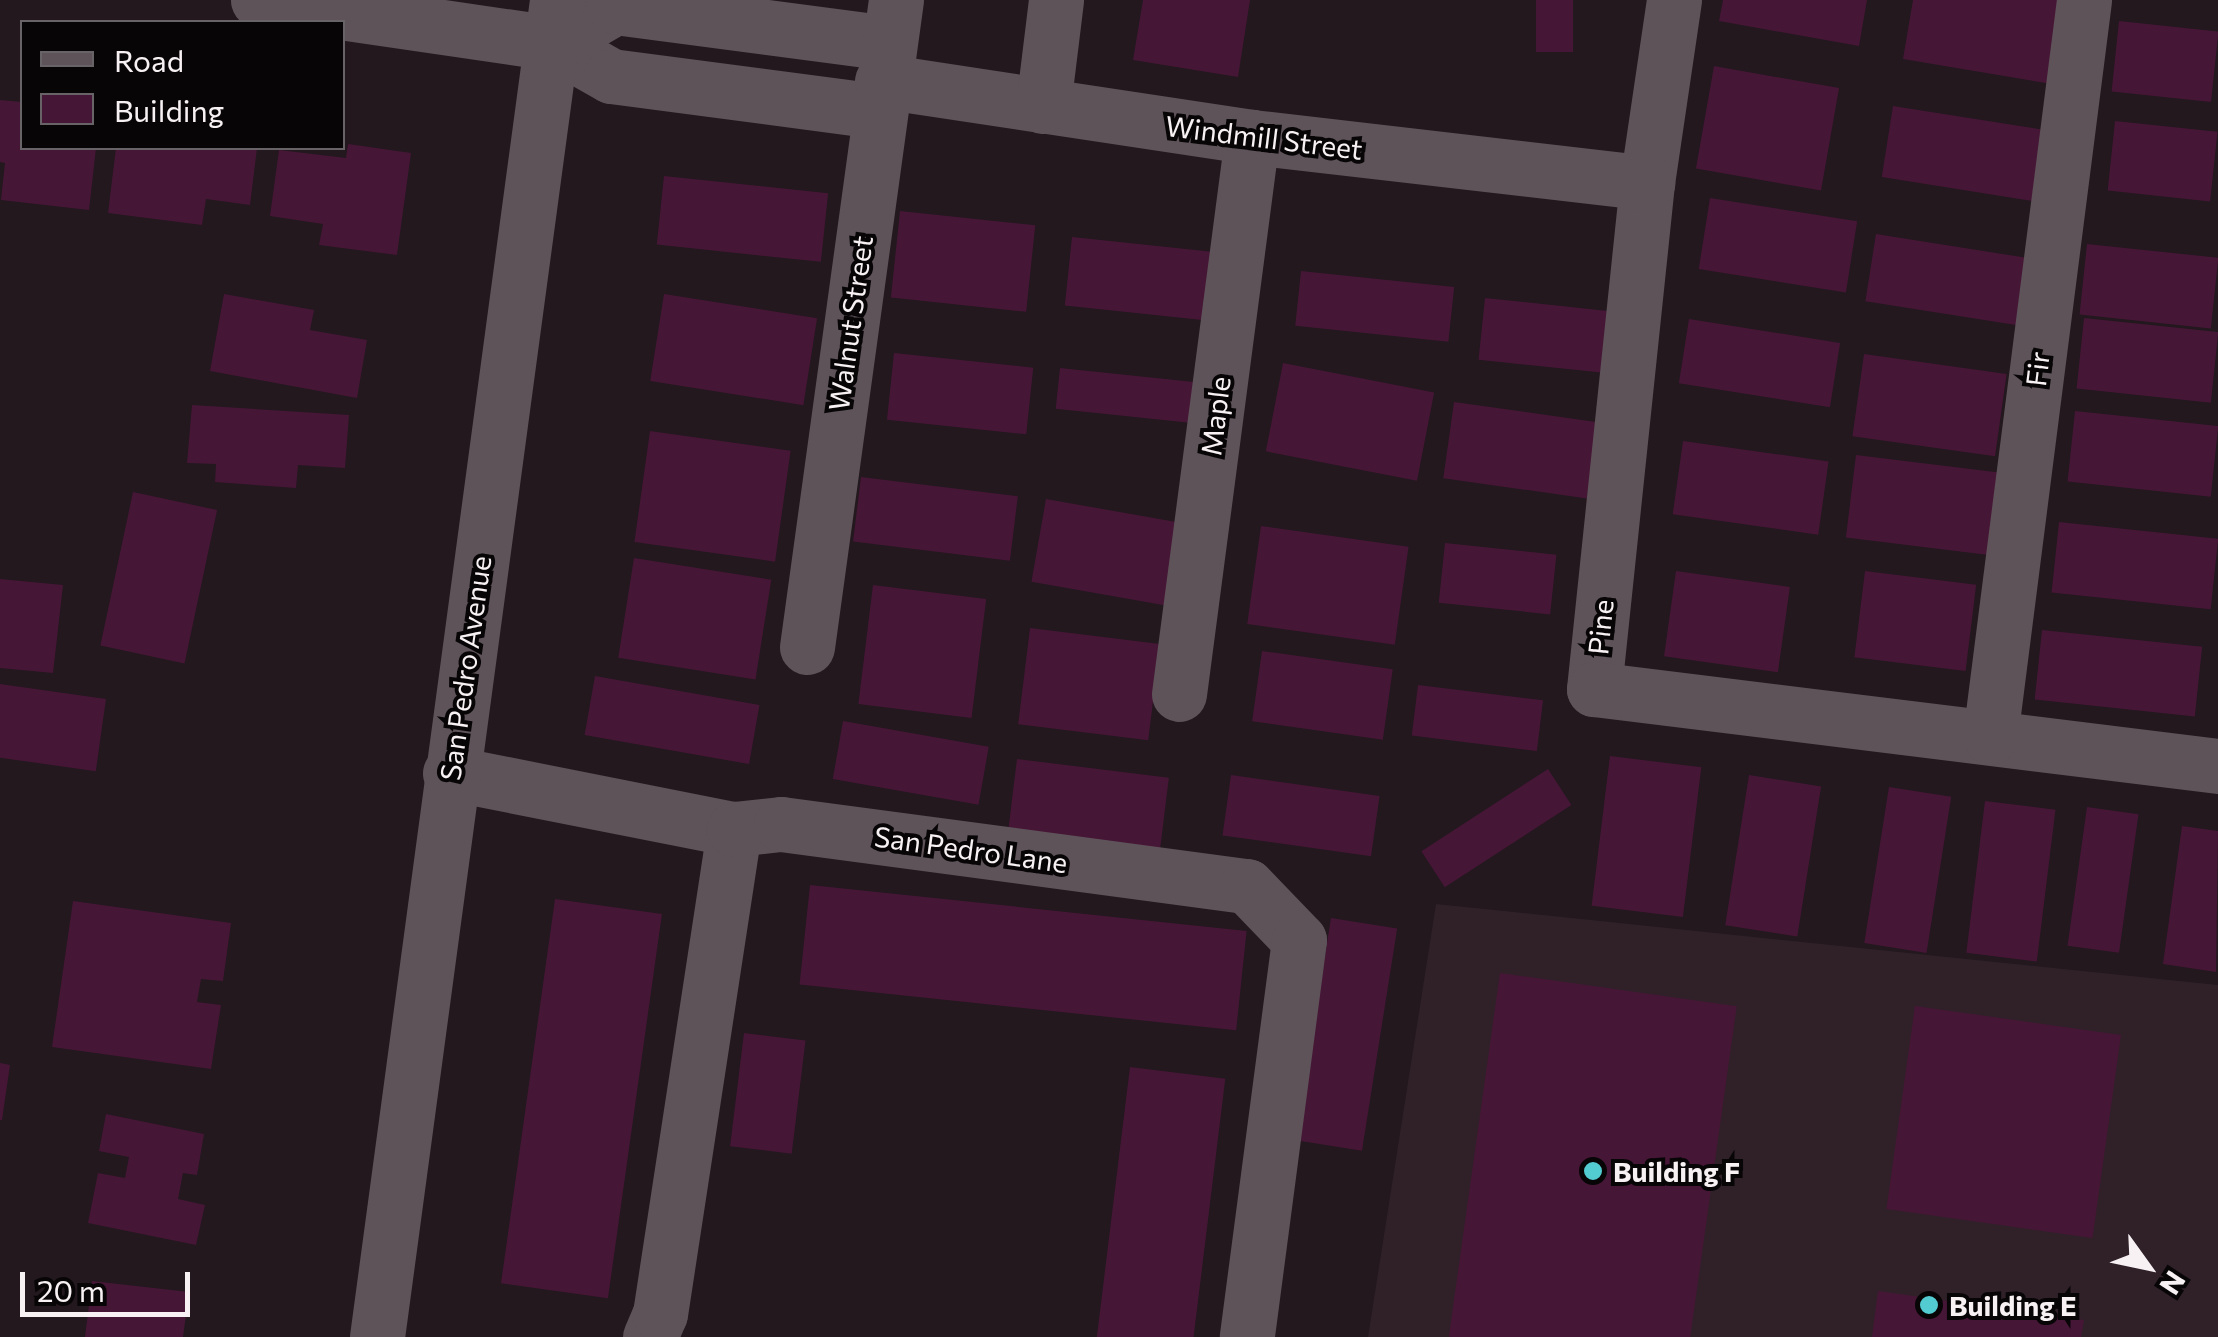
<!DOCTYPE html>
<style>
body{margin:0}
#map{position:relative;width:2218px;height:1337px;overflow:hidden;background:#22181e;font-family:Commissioner,sans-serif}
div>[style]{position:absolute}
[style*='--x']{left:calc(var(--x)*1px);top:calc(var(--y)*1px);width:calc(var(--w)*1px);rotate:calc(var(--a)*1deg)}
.built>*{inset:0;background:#302129}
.building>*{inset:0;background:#461636;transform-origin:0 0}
.minor>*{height:55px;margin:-27.5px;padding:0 27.5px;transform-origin:27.5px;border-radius:27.5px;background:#5e5359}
.dots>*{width:28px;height:28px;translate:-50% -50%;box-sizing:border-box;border:5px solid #080507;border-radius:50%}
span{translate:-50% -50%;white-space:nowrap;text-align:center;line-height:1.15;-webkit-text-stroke:8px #080507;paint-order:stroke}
.street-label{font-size:28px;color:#f7f1f4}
.poi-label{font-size:28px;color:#f7f1f4;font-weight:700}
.left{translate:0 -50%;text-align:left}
.legend{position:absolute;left:20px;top:20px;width:325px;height:130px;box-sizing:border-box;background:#080507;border:2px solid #686366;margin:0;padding:12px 18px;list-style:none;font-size:30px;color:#f7f1f4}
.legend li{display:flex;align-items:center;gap:20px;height:50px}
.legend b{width:50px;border:2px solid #686366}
.north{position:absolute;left:2098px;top:1217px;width:100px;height:100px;-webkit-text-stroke:8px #080507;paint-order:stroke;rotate:123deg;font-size:28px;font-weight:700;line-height:40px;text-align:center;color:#f7f1f4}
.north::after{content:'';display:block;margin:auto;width:35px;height:45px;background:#f7f1f4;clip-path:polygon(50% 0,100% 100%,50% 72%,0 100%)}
.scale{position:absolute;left:20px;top:1272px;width:170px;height:45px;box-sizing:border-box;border:5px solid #f7f1f4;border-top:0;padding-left:12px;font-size:30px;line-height:35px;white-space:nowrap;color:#f7f1f4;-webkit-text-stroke:8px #080507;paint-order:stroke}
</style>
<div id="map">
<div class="built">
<i style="clip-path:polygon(1436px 904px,2218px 985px,2218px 1337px,1368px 1337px)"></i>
</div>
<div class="building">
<i style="clip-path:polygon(1143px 0,1250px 0,1238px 77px,1133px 60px)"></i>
<i style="left:1536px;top:0;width:37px;height:52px"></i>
<i style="clip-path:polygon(1723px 0,1867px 0,1859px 46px,1719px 21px)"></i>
<i style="clip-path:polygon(1913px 0,2066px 0,2052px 84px,1903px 59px)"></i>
<i style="left:2119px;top:21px;width:100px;height:71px;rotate:6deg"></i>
<i style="left:1714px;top:66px;width:127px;height:104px;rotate:10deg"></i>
<i style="clip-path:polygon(0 100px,22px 102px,22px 148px,96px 148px,89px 210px,1px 200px,5px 163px,0 162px)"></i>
<i style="left:1893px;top:106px;width:154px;height:72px;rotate:9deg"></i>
<i style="left:2115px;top:121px;width:103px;height:70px;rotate:6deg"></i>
<i style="clip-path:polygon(348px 144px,411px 153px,397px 255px,319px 245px,323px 224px,270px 216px,279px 150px,346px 158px)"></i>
<i style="clip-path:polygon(116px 148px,257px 148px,250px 205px,206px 199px,202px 225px,108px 213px)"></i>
<i style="left:664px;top:176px;width:165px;height:69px;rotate:6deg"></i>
<i style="left:1710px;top:198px;width:149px;height:72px;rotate:9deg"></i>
<i style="left:900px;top:211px;width:136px;height:87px;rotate:6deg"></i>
<i style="left:1876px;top:234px;width:154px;height:68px;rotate:9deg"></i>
<i style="left:1072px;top:237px;width:162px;height:69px;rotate:6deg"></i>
<i style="left:2087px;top:244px;width:132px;height:71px;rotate:6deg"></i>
<i style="left:1301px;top:271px;width:154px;height:55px;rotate:6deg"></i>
<i style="clip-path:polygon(224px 294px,314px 310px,310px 330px,367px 340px,357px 398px,210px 371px)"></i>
<i style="left:664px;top:294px;width:155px;height:88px;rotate:9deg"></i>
<i style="left:1485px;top:298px;width:133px;height:62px;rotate:6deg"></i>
<i style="left:2084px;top:318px;width:135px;height:71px;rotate:6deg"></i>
<i style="left:1689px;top:319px;width:153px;height:65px;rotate:9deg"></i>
<i style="left:894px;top:353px;width:140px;height:67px;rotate:6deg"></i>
<i style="left:1864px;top:354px;width:144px;height:83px;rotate:8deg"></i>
<i style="left:1283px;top:363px;width:154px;height:90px;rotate:11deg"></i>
<i style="left:1060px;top:368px;width:154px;height:41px;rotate:6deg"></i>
<i style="left:1454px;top:402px;width:145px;height:77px;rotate:8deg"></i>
<i style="clip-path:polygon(192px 405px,349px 415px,345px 468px,298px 465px,296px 488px,215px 482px,216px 464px,187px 463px)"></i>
<i style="left:2075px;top:411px;width:144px;height:71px;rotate:6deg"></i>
<i style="left:650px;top:431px;width:142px;height:112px;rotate:8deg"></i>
<i style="left:1683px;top:441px;width:147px;height:74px;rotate:8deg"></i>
<i style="left:1856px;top:455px;width:146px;height:83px;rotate:7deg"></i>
<i style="left:861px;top:477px;width:158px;height:65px;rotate:7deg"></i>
<i style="left:133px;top:492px;width:86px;height:157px;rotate:12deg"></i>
<i style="left:1046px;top:499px;width:151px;height:84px;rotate:10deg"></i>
<i style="left:2059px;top:522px;width:160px;height:71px;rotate:6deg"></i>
<i style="left:1261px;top:526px;width:149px;height:99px;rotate:8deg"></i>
<i style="left:1445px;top:543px;width:112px;height:60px;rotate:6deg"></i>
<i style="left:634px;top:558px;width:139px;height:101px;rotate:9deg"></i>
<i style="left:1676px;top:571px;width:115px;height:86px;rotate:8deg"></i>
<i style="left:1865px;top:571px;width:112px;height:87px;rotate:7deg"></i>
<i style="clip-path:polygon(0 579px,63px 585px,53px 673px,0 668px)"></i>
<i style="left:873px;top:585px;width:114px;height:120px;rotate:7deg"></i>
<i style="left:1030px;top:628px;width:131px;height:97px;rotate:7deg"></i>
<i style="left:2042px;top:630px;width:161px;height:70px;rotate:6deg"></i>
<i style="left:1262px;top:651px;width:132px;height:71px;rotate:8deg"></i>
<i style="left:595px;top:676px;width:167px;height:60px;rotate:10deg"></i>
<i style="left:0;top:684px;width:107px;height:73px;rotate:8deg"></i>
<i style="left:1418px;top:685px;width:126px;height:51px;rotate:7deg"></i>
<i style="left:843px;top:721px;width:148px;height:59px;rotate:10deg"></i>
<i style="left:1610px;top:756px;width:92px;height:151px;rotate:7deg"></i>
<i style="left:1017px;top:759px;width:153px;height:75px;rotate:7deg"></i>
<i style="left:1548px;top:769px;width:43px;height:151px;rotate:57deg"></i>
<i style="left:1231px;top:775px;width:150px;height:61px;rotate:8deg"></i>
<i style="left:1749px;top:775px;width:73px;height:152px;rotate:9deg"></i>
<i style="left:1889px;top:787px;width:63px;height:158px;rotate:9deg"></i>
<i style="left:1985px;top:801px;width:71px;height:153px;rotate:7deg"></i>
<i style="left:2087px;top:807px;width:52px;height:140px;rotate:8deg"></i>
<i style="clip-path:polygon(2182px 826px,2218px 831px,2216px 972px,2163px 964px)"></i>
<i style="left:810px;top:885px;width:439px;height:100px;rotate:6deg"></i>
<i style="left:555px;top:899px;width:108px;height:388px;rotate:8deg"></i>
<i style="clip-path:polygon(73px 901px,231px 923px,223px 981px,201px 979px,197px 1002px,221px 1005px,211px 1069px,52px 1047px)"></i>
<i style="left:1331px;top:918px;width:67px;height:225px;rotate:9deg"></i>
<i style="left:1500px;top:973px;width:239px;height:367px;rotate:8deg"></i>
<i style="left:1915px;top:1006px;width:208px;height:205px;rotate:8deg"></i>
<i style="left:744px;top:1033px;width:62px;height:114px;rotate:7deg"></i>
<i style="clip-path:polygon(0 1063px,10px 1065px,2px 1120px,0 1120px)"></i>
<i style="left:1130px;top:1067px;width:96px;height:273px;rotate:7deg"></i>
<i style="clip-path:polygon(106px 1114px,204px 1134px,197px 1175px,183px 1173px,178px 1199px,205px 1205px,196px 1245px,88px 1223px,98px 1173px,125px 1178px,129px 1157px,99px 1151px)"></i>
<i style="clip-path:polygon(92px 1281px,189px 1292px,183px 1337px,85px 1337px)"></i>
<i style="clip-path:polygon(1878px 1291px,2084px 1320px,2081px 1337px,1872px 1337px)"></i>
</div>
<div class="minor">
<i style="--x:258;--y:0;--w:298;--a:8.3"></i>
<i style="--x:553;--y:43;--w:67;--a:29.6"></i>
<i style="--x:611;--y:76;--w:269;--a:7.5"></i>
<i style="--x:1674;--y:0;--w:185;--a:98.4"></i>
<i style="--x:1647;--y:183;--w:509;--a:95.98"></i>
<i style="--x:1594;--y:689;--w:629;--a:7.03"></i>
<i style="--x:553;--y:43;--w:72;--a:-30.1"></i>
<i style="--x:615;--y:7;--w:276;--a:7.5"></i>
<i style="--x:882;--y:81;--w:374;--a:8.6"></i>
<i style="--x:1252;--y:137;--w:398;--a:6.6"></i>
<i style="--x:1043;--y:106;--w:107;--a:-83"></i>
<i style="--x:807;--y:647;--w:653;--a:-82.17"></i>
<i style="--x:1179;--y:694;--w:562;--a:-82.53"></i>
<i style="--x:1990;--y:737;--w:743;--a:-82.73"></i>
<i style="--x:450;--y:773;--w:289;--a:11.2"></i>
<i style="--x:377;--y:1337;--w:1349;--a:-82.33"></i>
<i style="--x:650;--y:1337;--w:25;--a:-67"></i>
<i style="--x:660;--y:1314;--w:491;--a:-81.3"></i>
<i style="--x:734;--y:829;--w:47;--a:-6.1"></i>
<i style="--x:781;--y:824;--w:470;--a:7.6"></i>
<i style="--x:1247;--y:886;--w:75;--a:46.1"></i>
<i style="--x:1299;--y:940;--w:400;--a:97.5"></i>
</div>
<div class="dots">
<i style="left:1593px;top:1171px;background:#52ccd0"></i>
<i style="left:1929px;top:1305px;background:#52ccd0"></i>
</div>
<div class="street-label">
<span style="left:1264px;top:137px;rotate:7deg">Windmill Street</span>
<span style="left:850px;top:323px;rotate:-82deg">Walnut Street</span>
<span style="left:2037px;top:369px;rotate:-83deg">Fir</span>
<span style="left:1215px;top:416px;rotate:-83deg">Maple</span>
<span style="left:1600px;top:627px;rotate:-84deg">Pine</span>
<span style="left:465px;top:668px;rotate:-82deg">San Pedro Avenue</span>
<span style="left:971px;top:849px;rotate:8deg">San Pedro Lane</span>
</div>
<div class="poi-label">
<span class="left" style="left:1613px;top:1171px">Building F</span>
<span class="left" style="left:1949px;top:1305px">Building E</span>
</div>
<ul class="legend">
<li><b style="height:12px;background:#5e5359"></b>Road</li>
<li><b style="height:28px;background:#461636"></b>Building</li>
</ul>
<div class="north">N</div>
<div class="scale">20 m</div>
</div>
